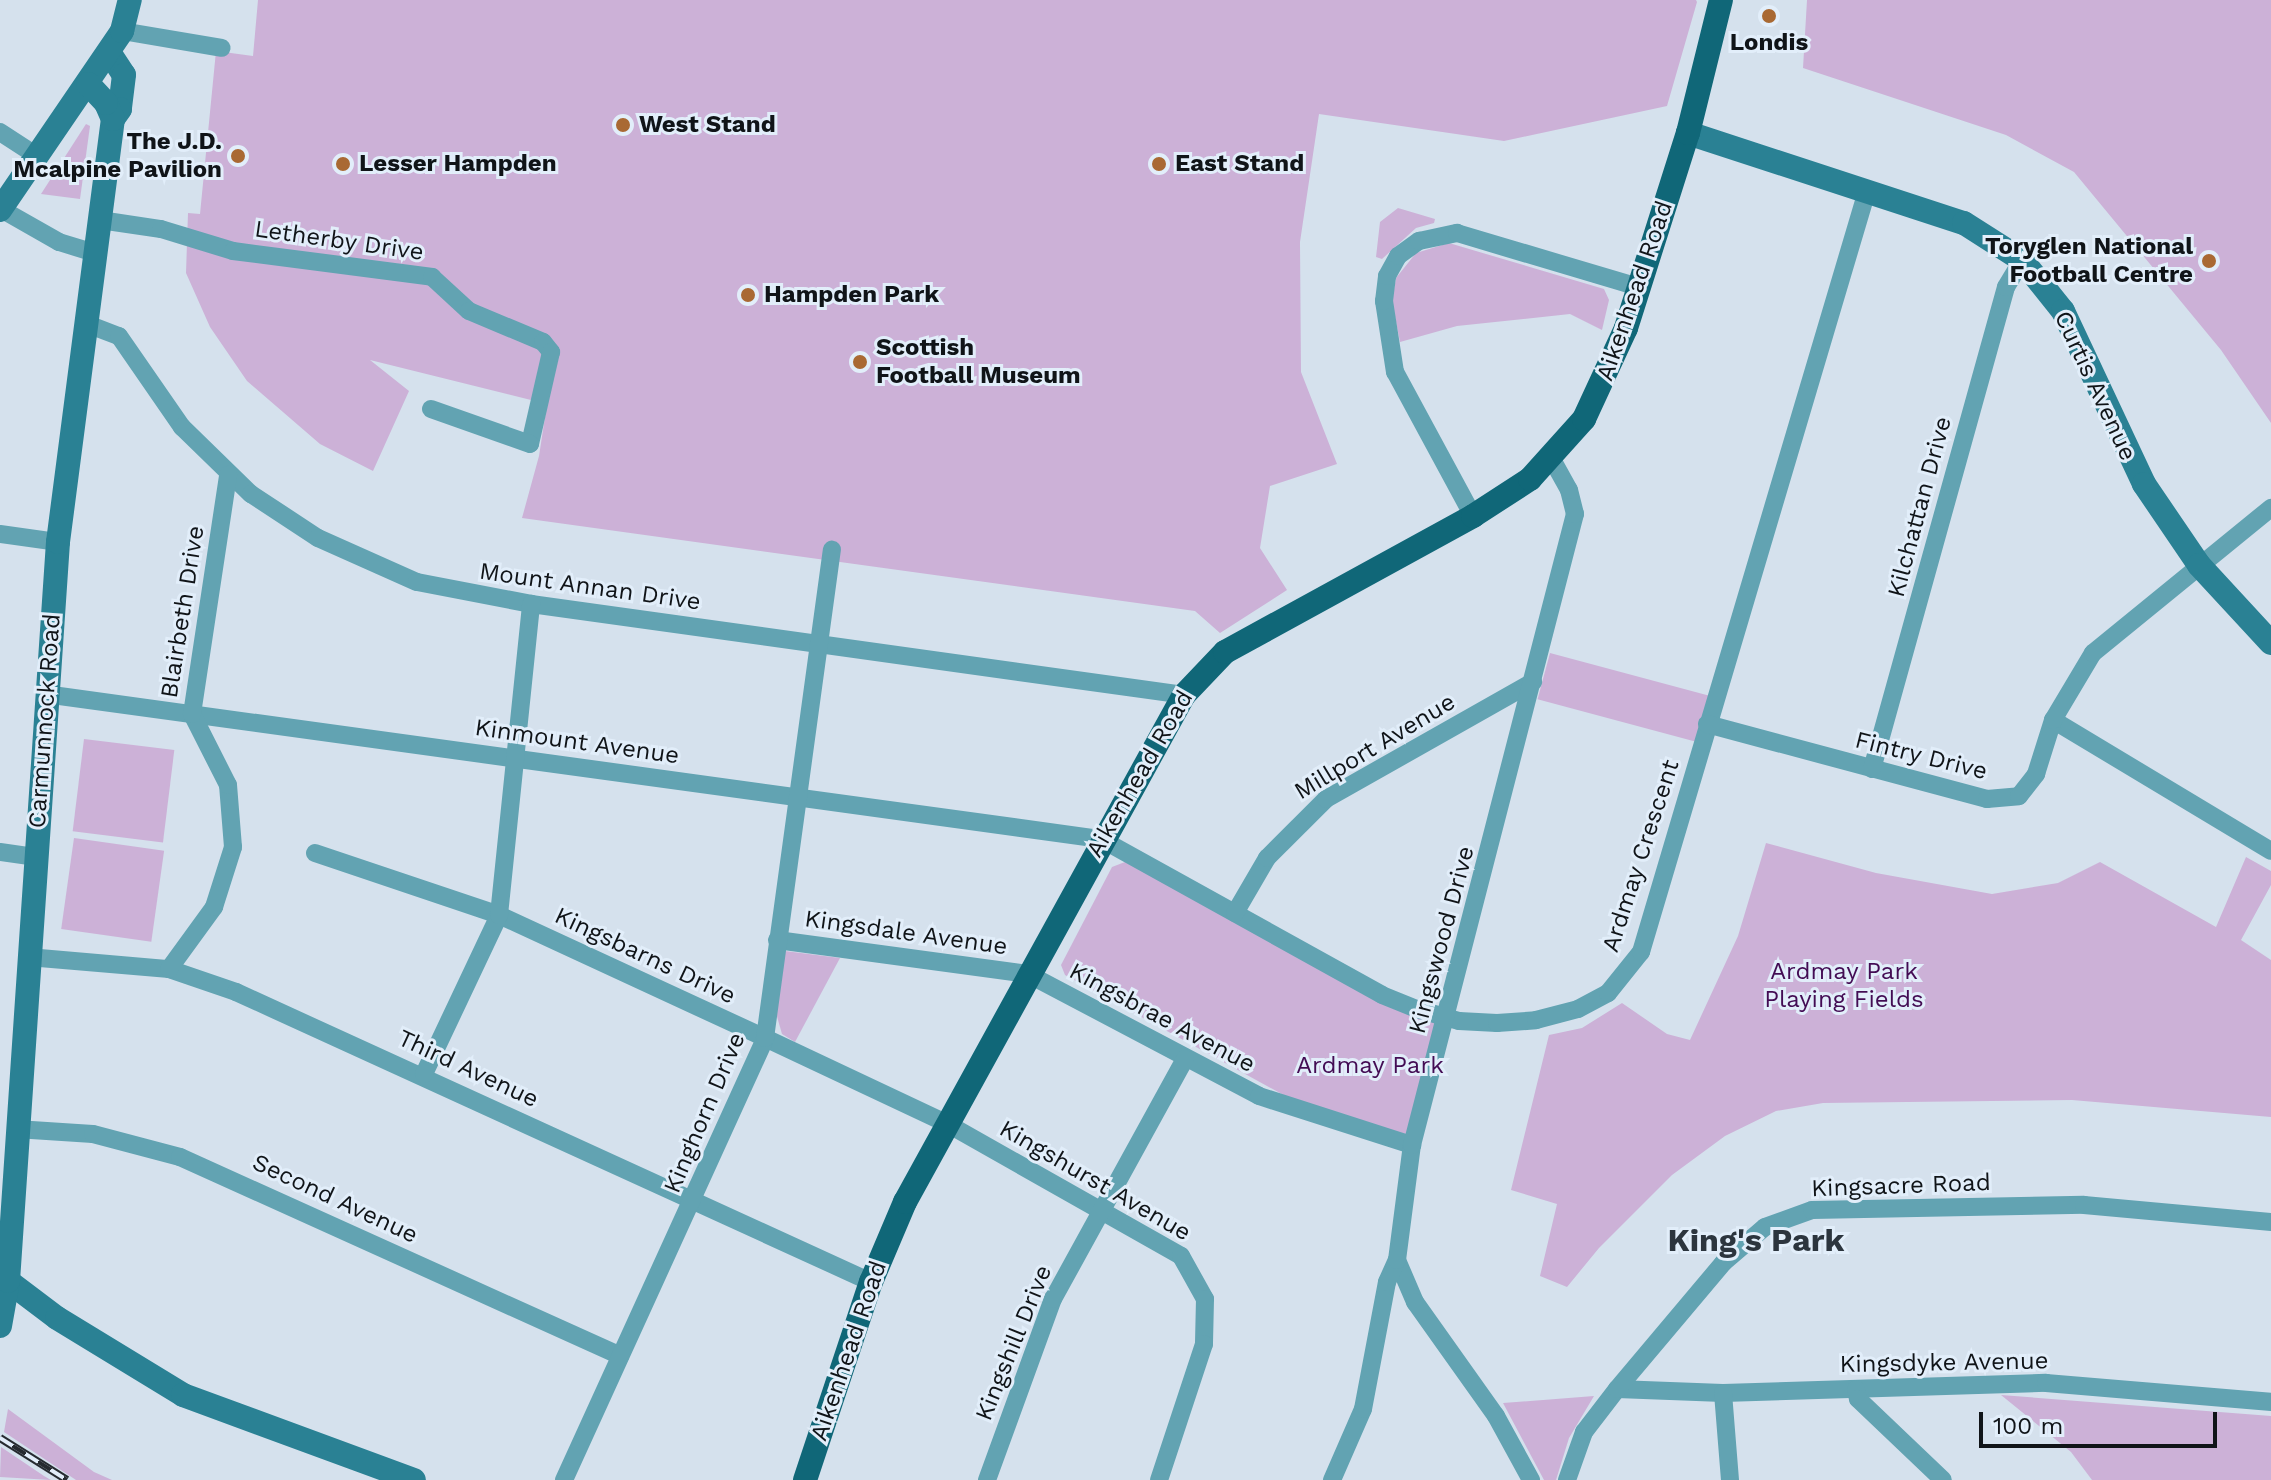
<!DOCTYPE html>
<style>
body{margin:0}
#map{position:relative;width:2271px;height:1480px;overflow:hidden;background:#d5e1ed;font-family:"Work Sans",sans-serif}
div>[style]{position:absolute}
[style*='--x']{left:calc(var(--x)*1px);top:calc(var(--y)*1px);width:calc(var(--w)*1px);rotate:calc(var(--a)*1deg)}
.green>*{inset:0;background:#ccb1d7;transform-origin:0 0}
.street>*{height:18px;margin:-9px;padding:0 9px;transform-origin:9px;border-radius:9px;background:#62a3b2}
.secondary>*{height:24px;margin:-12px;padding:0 12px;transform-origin:12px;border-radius:12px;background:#2a8194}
.primary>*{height:24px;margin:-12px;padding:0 12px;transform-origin:12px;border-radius:12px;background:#106778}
.rail>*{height:8px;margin-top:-4px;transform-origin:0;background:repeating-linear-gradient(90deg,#e2eefa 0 15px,#262b30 0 30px);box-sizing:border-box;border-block:2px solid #262b30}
.dots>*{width:22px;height:22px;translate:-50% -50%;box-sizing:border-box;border:4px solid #e2eefa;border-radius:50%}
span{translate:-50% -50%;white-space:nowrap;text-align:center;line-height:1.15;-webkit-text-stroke:6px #e2eefa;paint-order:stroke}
.poi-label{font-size:24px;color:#101418;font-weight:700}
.left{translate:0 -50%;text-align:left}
.right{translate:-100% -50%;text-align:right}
.street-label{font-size:24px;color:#101418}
.park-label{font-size:24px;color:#430c54}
.district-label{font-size:32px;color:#2c353e;font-weight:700}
.scale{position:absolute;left:1979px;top:1412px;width:238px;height:36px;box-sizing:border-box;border:4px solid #101418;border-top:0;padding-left:10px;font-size:24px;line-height:28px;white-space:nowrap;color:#101418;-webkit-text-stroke:6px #e2eefa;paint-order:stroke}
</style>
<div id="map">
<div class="green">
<i style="clip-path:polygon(258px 0,1696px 0,1697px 2px,1667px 106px,1504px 141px,1319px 114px,1300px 242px,1301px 372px,1337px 464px,1270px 486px,1260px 548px,1287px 590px,1220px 633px,1195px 611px,522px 518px,539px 456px,547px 404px,370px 360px,409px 391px,373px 471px,320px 444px,247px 381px,210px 327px,186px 273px,188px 213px,200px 214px,216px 51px,253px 56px)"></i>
<i style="clip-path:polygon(1807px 0,2271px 0,2271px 423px,2221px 350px,2074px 172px,2006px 135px,1803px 68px)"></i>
<i style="clip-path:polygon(86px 124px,90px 126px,80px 199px,41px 194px)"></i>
<i style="clip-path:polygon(1398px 208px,1435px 219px,1434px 223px,1416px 228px,1382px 259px,1376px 257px,1380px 222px)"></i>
<i style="clip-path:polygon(1449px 243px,1604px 289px,1609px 300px,1602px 330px,1570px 314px,1457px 326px,1400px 342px,1392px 301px,1396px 278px,1416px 253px)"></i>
<i style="left:1550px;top:653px;width:164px;height:48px;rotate:15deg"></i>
<i style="left:84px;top:739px;width:91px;height:93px;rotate:7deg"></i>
<i style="left:74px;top:838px;width:91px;height:92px;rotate:8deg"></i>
<i style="clip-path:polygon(1766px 843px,1876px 873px,1992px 894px,2058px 883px,2100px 862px,2216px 927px,2246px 857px,2271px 871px,2271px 885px,2241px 940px,2271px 960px,2271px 1117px,2072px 1100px,1823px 1103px,1776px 1111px,1725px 1136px,1672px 1175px,1599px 1248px,1567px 1287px,1540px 1276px,1557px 1204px,1511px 1190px,1549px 1035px,1582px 1028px,1622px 1003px,1667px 1034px,1690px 1040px,1738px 936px)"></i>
<i style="clip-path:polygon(1125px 862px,1444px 1021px,1409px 1141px,1289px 1098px,1065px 975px,1061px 965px,1112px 867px)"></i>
<i style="clip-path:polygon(785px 951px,840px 958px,795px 1042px,782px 1034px,776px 1013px)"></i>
<i style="clip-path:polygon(2001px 1395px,2271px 1416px,2271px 1480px,2092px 1480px,2071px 1452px)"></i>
<i style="clip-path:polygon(1594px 1396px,1569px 1438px,1556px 1480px,1544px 1480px,1503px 1403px)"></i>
<i style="clip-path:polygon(8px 1409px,94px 1472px,112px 1480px,76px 1480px,4px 1432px)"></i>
<i style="clip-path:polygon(1px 1447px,44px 1476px,51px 1480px,0 1477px)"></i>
</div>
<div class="street">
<i style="--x:122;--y:31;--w:101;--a:9.6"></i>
<i style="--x:0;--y:132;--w:44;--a:33"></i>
<i style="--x:1;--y:209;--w:67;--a:29.6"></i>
<i style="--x:59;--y:242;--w:38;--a:17"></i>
<i style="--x:100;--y:220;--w:62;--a:8.4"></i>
<i style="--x:161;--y:229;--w:75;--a:17"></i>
<i style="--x:233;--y:251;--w:201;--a:7.4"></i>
<i style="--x:432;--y:277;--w:50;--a:42.6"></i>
<i style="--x:469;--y:311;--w:80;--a:22.7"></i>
<i style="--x:543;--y:342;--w:13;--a:51"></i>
<i style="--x:551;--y:352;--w:94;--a:102.9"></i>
<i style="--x:530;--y:444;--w:105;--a:-160.5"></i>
<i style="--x:87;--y:324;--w:34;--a:21"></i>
<i style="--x:119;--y:336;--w:111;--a:55.3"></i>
<i style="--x:182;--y:427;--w:96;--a:44.2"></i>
<i style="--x:251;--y:494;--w:80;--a:33.3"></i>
<i style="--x:318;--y:538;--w:108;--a:24"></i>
<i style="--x:417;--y:582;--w:116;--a:10.9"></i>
<i style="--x:531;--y:604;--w:659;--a:7.93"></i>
<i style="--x:1473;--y:516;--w:164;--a:-118.4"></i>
<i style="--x:1395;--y:372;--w:72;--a:-98.8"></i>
<i style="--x:1384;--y:301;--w:25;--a:-83"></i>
<i style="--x:1387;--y:276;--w:23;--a:-61"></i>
<i style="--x:1398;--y:256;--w:26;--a:-36"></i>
<i style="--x:1419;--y:241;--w:39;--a:-12"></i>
<i style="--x:1457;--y:233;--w:189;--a:16.6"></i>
<i style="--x:0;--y:534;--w:59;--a:7.9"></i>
<i style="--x:45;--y:694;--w:1066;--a:7.82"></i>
<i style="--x:1101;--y:839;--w:321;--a:29"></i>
<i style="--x:1382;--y:995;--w:38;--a:22"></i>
<i style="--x:1417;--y:1009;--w:44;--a:15.9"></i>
<i style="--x:1459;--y:1021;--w:38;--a:3"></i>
<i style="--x:1497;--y:1023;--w:39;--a:-4"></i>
<i style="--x:1536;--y:1020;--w:43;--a:-14.7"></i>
<i style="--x:1578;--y:1009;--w:34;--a:-28"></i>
<i style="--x:1608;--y:993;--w:53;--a:-51.2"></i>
<i style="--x:1641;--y:952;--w:794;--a:-73.46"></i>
<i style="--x:2053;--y:720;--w:254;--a:31"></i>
<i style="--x:1707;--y:724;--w:290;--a:15"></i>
<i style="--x:1987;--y:799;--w:32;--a:-5"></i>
<i style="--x:2019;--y:796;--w:28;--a:-52"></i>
<i style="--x:2036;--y:774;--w:57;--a:-72.5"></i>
<i style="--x:2053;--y:720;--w:78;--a:-59.2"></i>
<i style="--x:2093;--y:653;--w:230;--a:-39.2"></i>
<i style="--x:1872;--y:769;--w:500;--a:-74.46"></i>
<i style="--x:2006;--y:287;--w:31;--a:-59"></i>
<i style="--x:0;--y:852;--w:35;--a:8"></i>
<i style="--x:315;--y:853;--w:194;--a:18.6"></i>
<i style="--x:499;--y:915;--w:293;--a:24.8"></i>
<i style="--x:765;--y:1038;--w:200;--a:25.2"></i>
<i style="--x:946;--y:1123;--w:270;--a:29.5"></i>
<i style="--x:1181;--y:1256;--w:49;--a:60.8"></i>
<i style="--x:1205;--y:1299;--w:45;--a:91.3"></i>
<i style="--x:1204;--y:1344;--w:143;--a:108.3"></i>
<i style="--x:1235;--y:913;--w:64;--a:-59.8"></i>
<i style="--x:1267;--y:858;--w:83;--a:-45"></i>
<i style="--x:1326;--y:799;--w:238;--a:-29.5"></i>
<i style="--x:777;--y:940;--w:253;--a:7.7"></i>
<i style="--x:1028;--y:974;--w:261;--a:27.8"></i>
<i style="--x:1259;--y:1096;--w:161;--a:17.8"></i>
<i style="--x:28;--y:957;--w:142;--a:4.9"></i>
<i style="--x:169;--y:969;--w:71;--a:18.9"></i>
<i style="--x:236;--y:992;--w:698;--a:24.55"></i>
<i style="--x:169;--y:969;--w:77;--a:-54"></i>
<i style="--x:214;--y:907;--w:63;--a:-72.4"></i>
<i style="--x:233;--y:847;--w:62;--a:-94.6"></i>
<i style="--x:228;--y:785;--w:80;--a:-116.9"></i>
<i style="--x:192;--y:714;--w:242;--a:-81.4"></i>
<i style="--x:424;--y:1074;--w:176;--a:-64.7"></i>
<i style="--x:499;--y:915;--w:313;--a:-84.1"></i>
<i style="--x:16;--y:1129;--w:77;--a:3.7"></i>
<i style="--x:93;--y:1134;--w:90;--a:14.8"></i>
<i style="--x:180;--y:1157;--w:483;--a:24.3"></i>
<i style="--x:1397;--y:1260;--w:46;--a:66.8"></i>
<i style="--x:1415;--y:1302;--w:140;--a:54.6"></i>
<i style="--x:1496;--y:1416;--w:73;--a:61.3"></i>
<i style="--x:1617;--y:1389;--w:106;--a:2.2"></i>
<i style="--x:1723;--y:1393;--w:323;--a:-1.8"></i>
<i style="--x:2046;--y:1383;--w:226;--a:4.8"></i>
<i style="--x:1856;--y:1389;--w:10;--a:79"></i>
<i style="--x:1858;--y:1399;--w:117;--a:43.6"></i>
<i style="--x:1723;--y:1393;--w:87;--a:85.4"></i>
<i style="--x:564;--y:1480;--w:486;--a:-65.5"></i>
<i style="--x:765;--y:1038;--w:493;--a:-82.2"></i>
<i style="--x:987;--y:1480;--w:193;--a:-70"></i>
<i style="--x:1053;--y:1299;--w:274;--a:-61.2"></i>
<i style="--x:1332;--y:1480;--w:77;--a:-66.4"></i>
<i style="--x:1363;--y:1409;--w:129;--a:-79.3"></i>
<i style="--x:1387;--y:1282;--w:24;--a:-66"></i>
<i style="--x:1397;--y:1260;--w:116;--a:-82.6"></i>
<i style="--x:1412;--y:1145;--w:652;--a:-75.52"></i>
<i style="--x:1575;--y:514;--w:25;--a:-104"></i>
<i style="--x:1569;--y:490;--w:35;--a:-119"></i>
<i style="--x:1567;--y:1480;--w:51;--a:-70.5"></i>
<i style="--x:1584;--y:1432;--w:54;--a:-52.5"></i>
<i style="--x:1617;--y:1389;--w:165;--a:-49.9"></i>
<i style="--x:1723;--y:1263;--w:55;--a:-40.6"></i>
<i style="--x:1765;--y:1227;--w:50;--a:-19.9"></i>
<i style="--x:1812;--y:1210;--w:272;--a:-1.1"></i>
<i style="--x:2084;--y:1205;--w:188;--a:5.2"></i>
</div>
<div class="secondary">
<i style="--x:109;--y:52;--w:27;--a:57"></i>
<i style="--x:124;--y:75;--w:34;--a:97"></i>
<i style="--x:120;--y:109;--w:12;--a:125"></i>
<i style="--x:1688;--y:133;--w:290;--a:18.1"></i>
<i style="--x:1964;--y:223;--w:69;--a:32.5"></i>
<i style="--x:2022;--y:260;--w:65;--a:51.2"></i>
<i style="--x:2063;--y:311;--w:191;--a:64.9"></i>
<i style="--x:2144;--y:484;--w:98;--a:55.8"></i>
<i style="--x:2199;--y:565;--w:106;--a:47.3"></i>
<i style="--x:0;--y:210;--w:217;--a:-55.7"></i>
<i style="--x:122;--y:31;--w:32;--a:-76"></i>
<i style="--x:1;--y:1269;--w:14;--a:60"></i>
<i style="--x:8;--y:1281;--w:61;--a:37.1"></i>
<i style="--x:57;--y:1318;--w:148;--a:31.4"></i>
<i style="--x:183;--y:1395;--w:246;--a:20.2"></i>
<i style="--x:0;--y:1326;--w:46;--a:-79.9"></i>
<i style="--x:8;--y:1281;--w:741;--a:-86.13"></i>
<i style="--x:58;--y:542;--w:427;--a:-82.6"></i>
<i style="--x:113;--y:119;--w:17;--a:-114"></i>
<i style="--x:106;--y:103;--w:26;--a:-133"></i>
</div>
<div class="primary">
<i style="--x:805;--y:1480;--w:209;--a:-71.6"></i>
<i style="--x:871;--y:1282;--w:87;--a:-67"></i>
<i style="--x:905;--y:1202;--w:579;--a:-61.18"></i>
<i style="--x:1184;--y:695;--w:59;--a:-46.4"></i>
<i style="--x:1225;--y:652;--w:283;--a:-28.7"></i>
<i style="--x:1473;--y:516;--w:68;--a:-33"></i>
<i style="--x:1530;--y:479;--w:81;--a:-48"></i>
<i style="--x:1584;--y:419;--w:100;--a:-65.2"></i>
<i style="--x:1626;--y:328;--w:205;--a:-72.4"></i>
<i style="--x:1688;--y:133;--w:137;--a:-76.1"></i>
</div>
<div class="rail">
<i style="--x:0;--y:1438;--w:79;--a:32.1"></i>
</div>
<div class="dots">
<i style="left:1769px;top:16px;background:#a96933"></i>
<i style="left:623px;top:125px;background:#a96933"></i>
<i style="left:238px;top:156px;background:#a96933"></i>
<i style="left:343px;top:164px;background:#a96933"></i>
<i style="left:1159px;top:164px;background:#a96933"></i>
<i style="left:2209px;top:261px;background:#a96933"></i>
<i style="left:748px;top:295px;background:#a96933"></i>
<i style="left:860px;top:362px;background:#a96933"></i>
</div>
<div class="poi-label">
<span style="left:1769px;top:43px">Londis</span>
<span class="left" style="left:639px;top:125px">West Stand</span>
<span class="right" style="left:222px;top:156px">The J.D.<br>Mcalpine Pavilion</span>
<span class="left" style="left:359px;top:164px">Lesser Hampden</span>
<span class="left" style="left:1175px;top:164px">East Stand</span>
<span class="right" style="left:2193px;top:261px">Toryglen National<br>Football Centre</span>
<span class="left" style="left:764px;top:295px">Hampden Park</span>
<span class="left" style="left:876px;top:362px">Scottish<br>Football Museum</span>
</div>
<div class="street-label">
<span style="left:339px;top:241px;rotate:8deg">Letherby Drive</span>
<span style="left:1635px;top:291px;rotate:-71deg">Aikenhead Road</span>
<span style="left:2095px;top:386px;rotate:65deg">Curtis Avenue</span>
<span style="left:1920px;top:507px;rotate:-75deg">Kilchattan Drive</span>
<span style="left:590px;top:587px;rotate:8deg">Mount Annan Drive</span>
<span style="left:183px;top:612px;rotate:-81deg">Blairbeth Drive</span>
<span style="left:45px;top:721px;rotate:-86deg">Carmunnock Road</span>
<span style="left:577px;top:742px;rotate:8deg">Kinmount Avenue</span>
<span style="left:1375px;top:747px;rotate:-31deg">Millport Avenue</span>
<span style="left:1921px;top:756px;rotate:14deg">Fintry Drive</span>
<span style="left:1140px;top:774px;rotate:-60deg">Aikenhead Road</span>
<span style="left:1641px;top:856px;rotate:-72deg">Ardmay Crescent</span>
<span style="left:906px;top:933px;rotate:8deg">Kingsdale Avenue</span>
<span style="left:1442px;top:940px;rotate:-75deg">Kingswood Drive</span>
<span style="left:645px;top:956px;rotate:25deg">Kingsbarns Drive</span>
<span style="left:1162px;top:1018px;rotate:28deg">Kingsbrae Avenue</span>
<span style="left:468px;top:1069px;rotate:25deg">Third Avenue</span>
<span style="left:705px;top:1113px;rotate:-67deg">Kinghorn Drive</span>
<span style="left:1095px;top:1181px;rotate:30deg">Kingshurst Avenue</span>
<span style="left:1901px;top:1186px;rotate:-2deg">Kingsacre Road</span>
<span style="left:335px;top:1199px;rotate:25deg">Second Avenue</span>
<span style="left:1014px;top:1343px;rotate:-68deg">Kingshill Drive</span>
<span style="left:849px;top:1351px;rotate:-71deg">Aikenhead Road</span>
<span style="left:1944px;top:1363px;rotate:-1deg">Kingsdyke Avenue</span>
</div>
<div class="park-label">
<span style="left:1844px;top:986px">Ardmay Park<br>Playing Fields</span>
<span style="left:1370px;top:1066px">Ardmay Park</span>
</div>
<div class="district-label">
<span style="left:1756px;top:1240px">King's Park</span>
</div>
<div class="scale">100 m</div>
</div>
